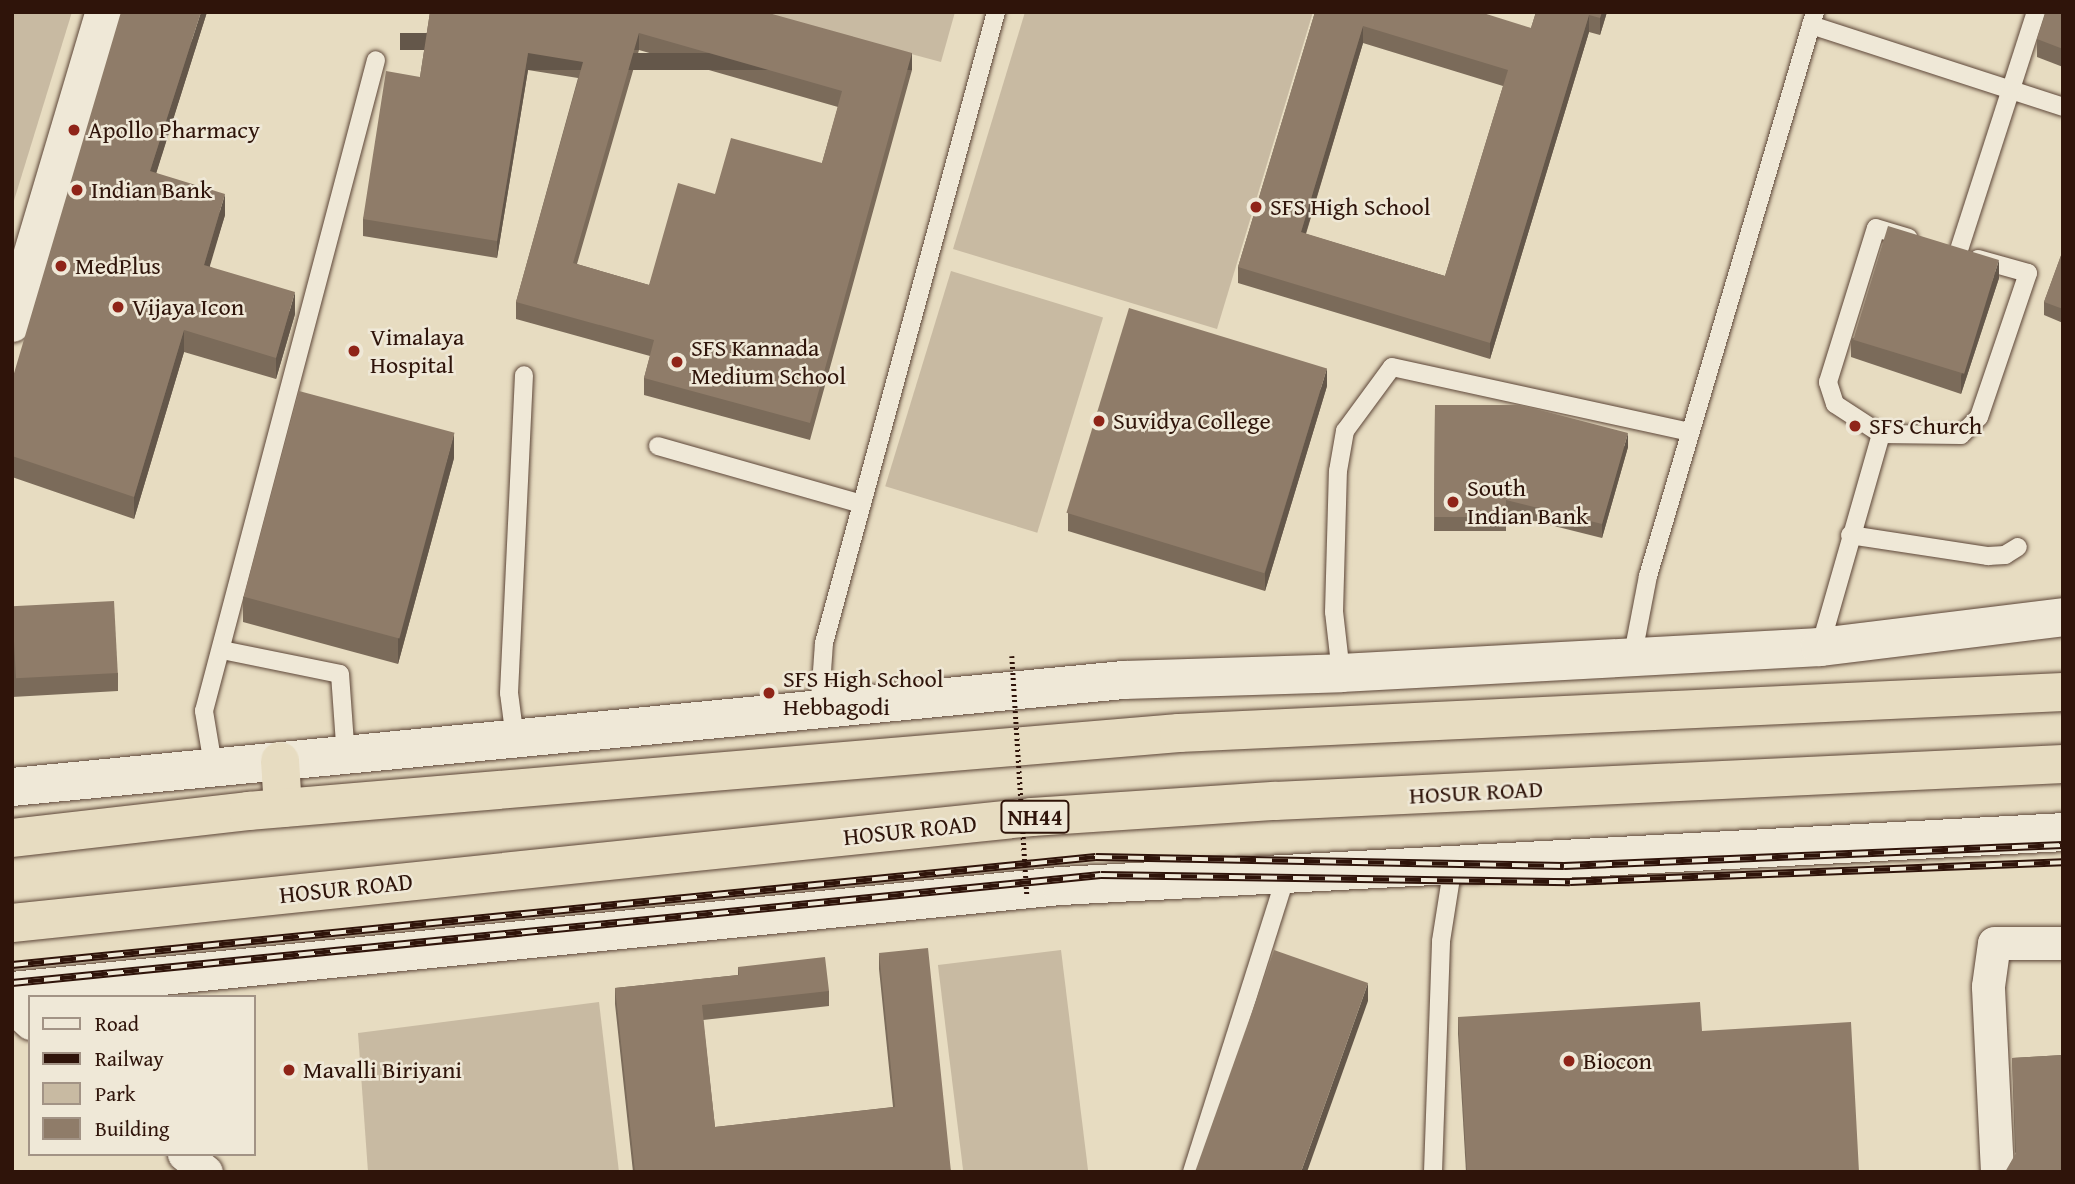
<!DOCTYPE html>
<style>
body{margin:0}
#map{position:relative;width:2075px;height:1184px;overflow:hidden;background:#e7dcc1;font-family:"Gentium Book Plus",serif}
div>[style]{position:absolute}
[style*='--x']{left:calc(var(--x)*1px);top:calc(var(--y)*1px);width:calc(var(--w)*1px);rotate:calc(var(--a)*1deg)}
.green>*{inset:0;background:#c8baa2;transform-origin:0 0}
.roads{filter:drop-shadow(0 0 2px #5d4638) drop-shadow(0 0 2px #5d4638)}
.lane>*{height:18px;margin:-9px;padding:0 9px;transform-origin:9px;border-radius:9px;background:#efe8d7}
.street>*{height:33px;margin:-16.5px;padding:0 16.5px;transform-origin:16.5px;border-radius:16.5px;background:#efe8d7}
.secondary>*{height:38px;margin:-19px;padding:0 19px;transform-origin:19px;border-radius:19px;background:#efe8d7}
.highway>*{height:38px;margin:-19px;padding:0 19px;transform-origin:19px;border-radius:19px;background:#e7dcc1}
.rail>*{height:8px;margin-top:-4px;transform-origin:0;background:repeating-linear-gradient(90deg,#efe8d7 0 16px,#2f140a 0 32px);box-sizing:border-box;border-block:2px solid #2f140a}
.path-bridge>*{height:4.5px;margin-top:-2.25px;transform-origin:0;background:repeating-linear-gradient(90deg,#2f140a 0 2px,transparent 0 5.5px)}
.wall>*{inset:0;background:#7b6b5a}
.shaded-wall>*{inset:0;background:#64574a;transform-origin:0 0}
.building>*{inset:0;background:#8f7c69;transform-origin:0 0}
.dots>*{width:19px;height:19px;translate:-50% -50%;box-sizing:border-box;border:4px solid #efe8d7;border-radius:50%}
span{translate:-50% -50%;white-space:nowrap;text-align:center;line-height:1.15;-webkit-text-stroke:5px #efe8d7;paint-order:stroke}
.shield-label span{padding:2px 5px;background:#efe8d7;border:2px solid;border-radius:5px;-webkit-text-stroke-width:0}
.shield-label{font-size:23px;color:#2f140a;font-weight:700}
.poi-label{font-size:24px;color:#2f140a}
.left{translate:0 -50%;text-align:left}
.street-label{font-size:24px;color:#2f140a}
.frame{position:absolute;inset:0;border:14px solid #2f140a;pointer-events:none}
.legend{position:absolute;left:28px;top:995px;width:228px;height:161px;box-sizing:border-box;background:#efe8d7;border:2px solid #a29385;margin:0;padding:9px 12px;list-style:none;font-size:21px;color:#2f140a}
.legend li{display:flex;align-items:center;gap:14px;height:35px}
.legend b{width:35px;border:2px solid #a29385}
</style>
<div id="map">
<div class="green">
<i style="clip-path:polygon(12px 12px,72px 12px,12px 207px)"></i>
<i style="clip-path:polygon(755px 12px,955px 12px,941px 62px)"></i>
<i style="clip-path:polygon(1025px 12px,1313px 12px,1217px 329px,953px 249px)"></i>
<i style="left:951px;top:271px;width:159px;height:225px;rotate:17deg"></i>
<i style="left:1061px;top:950px;width:224px;height:124px;rotate:83deg"></i>
<i style="clip-path:polygon(599px 1002px,619px 1172px,368px 1172px,358px 1033px)"></i>
</div>
<div class="roads">
<div class="lane">
<i style="--x:1811;--y:25;--w:265;--a:18"></i>
<i style="--x:1958;--y:253;--w:253;--a:-72.1"></i>
<i style="--x:1881;--y:434;--w:80;--a:0.7"></i>
<i style="--x:1961;--y:435;--w:25;--a:-45"></i>
<i style="--x:1979;--y:417;--w:152;--a:-71.2"></i>
<i style="--x:2028;--y:273;--w:52;--a:-164.4"></i>
<i style="--x:658;--y:446;--w:211;--a:15.9"></i>
<i style="--x:1850;--y:535;--w:140;--a:8.7"></i>
<i style="--x:1988;--y:556;--w:17;--a:-3"></i>
<i style="--x:2005;--y:555;--w:15;--a:-32"></i>
<i style="--x:1820;--y:647;--w:222;--a:-74"></i>
<i style="--x:1881;--y:434;--w:55;--a:-146.9"></i>
<i style="--x:1835;--y:404;--w:23;--a:-108"></i>
<i style="--x:1828;--y:382;--w:161;--a:-72.7"></i>
<i style="--x:1876;--y:228;--w:34;--a:17"></i>
<i style="--x:222;--y:650;--w:120;--a:11.5"></i>
<i style="--x:340;--y:674;--w:83;--a:85.9"></i>
<i style="--x:1632;--y:659;--w:85;--a:-79.1"></i>
<i style="--x:1648;--y:576;--w:588;--a:-73.51"></i>
<i style="--x:1341;--y:673;--w:61;--a:-96.5"></i>
<i style="--x:1334;--y:612;--w:141;--a:-88.4"></i>
<i style="--x:1338;--y:471;--w:41;--a:-80.1"></i>
<i style="--x:1345;--y:431;--w:79;--a:-53.7"></i>
<i style="--x:1392;--y:367;--w:305;--a:12.3"></i>
<i style="--x:819;--y:713;--w:70;--a:-85.9"></i>
<i style="--x:824;--y:643;--w:654;--a:-74.75"></i>
<i style="--x:515;--y:739;--w:46;--a:-97.4"></i>
<i style="--x:509;--y:693;--w:318;--a:-87.3"></i>
<i style="--x:213;--y:765;--w:55;--a:-99.5"></i>
<i style="--x:204;--y:711;--w:673;--a:-75.2"></i>
<i style="--x:1192;--y:1172;--w:314;--a:-72.4"></i>
<i style="--x:1433;--y:1172;--w:231;--a:-88"></i>
<i style="--x:1441;--y:941;--w:77;--a:-81"></i>
</div>
<div class="street">
<i style="--x:12;--y:1006;--w:25;--a:43"></i>
<i style="--x:184;--y:1154;--w:28;--a:39"></i>
<i style="--x:1997;--y:1172;--w:186;--a:-92.8"></i>
<i style="--x:1988;--y:986;--w:43;--a:-82.1"></i>
<i style="--x:1994;--y:943;--w:69;--a:0"></i>
</div>
<div class="secondary">
<i style="--x:12;--y:323;--w:325;--a:-73.4"></i>
<i style="--x:12;--y:787;--w:1117;--a:-5.5"></i>
<i style="--x:1124;--y:680;--w:217;--a:-1.8"></i>
<i style="--x:1341;--y:673;--w:480;--a:-3.1"></i>
<i style="--x:1820;--y:647;--w:245;--a:-7"></i>
<i style="--x:12;--y:991;--w:1054;--a:-5.72"></i>
<i style="--x:1061;--y:886;--w:1003;--a:-3.08"></i>
</div>
<div class="highway">
<i style="--x:280;--y:761;--w:47;--a:86.3"></i>
<i style="--x:12;--y:838;--w:238;--a:-6.5"></i>
<i style="--x:248;--y:811;--w:934;--a:-4.79"></i>
<i style="--x:1179;--y:733;--w:885;--a:-2.66"></i>
<i style="--x:12;--y:923;--w:1025;--a:-5.93"></i>
<i style="--x:1032;--y:817;--w:244;--a:-3.8"></i>
<i style="--x:1275;--y:801;--w:789;--a:-2.69"></i>
</div>
</div>
<div class="rail">
<i style="--x:12;--y:965;--w:1089;--a:-5.69"></i>
<i style="--x:1096;--y:857;--w:468;--a:1.1"></i>
<i style="--x:1564;--y:866;--w:499;--a:-2.4"></i>
<i style="--x:12;--y:983;--w:1094;--a:-5.66"></i>
<i style="--x:1101;--y:875;--w:469;--a:0.9"></i>
<i style="--x:1570;--y:882;--w:493;--a:-2.3"></i>
</div>
<div class="path-bridge">
<i style="--x:1012;--y:656;--w:241;--a:86.4"></i>
</div>
<div class="wall">
<i style="clip-path:polygon(207px 12px,156px 173px,225px 215px,209px 266px,295px 314px,276px 379px,184px 352px,134px 519px,12px 477px,12px 380px)"></i>
<i style="clip-path:polygon(evenodd,430px 12px,765px 12px,912px 70px,810px 440px,644px 395px,644px 378px,650px 356px,516px 319px,516px 302px,578px 78px,528px 70px,497px 258px,363px 236px,363px 219px,420px 77px,430px 12px,639px 50px,838px 107px,822px 163px,715px 194px,649px 285px,577px 264px,639px 50px)"></i>
<i style="clip-path:polygon(evenodd,1315px 12px,1531px 28px,1536px 12px,1607px 12px,1600px 35px,1589px 32px,1490px 359px,1238px 283px,1238px 267px,1315px 12px,1363px 43px,1503px 86px,1445px 276px,1306px 234px,1363px 43px)"></i>
<i style="clip-path:polygon(2063px 12px,2063px 67px,2037px 57px,2037px 39px)"></i>
<i style="clip-path:polygon(2063px 250px,2063px 323px,2044px 315px,2044px 302px)"></i>
<i style="clip-path:polygon(1999px 278px,1961px 394px,1851px 357px,1851px 339px)"></i>
<i style="clip-path:polygon(1327px 386px,1265px 591px,1068px 531px,1068px 513px)"></i>
<i style="clip-path:polygon(1435px 405px,1628px 447px,1602px 538px,1506px 514px,1506px 531px,1434px 531px)"></i>
<i style="clip-path:polygon(454px 458px,398px 664px,243px 622px,243px 597px)"></i>
<i style="clip-path:polygon(12px 609px,118px 673px,118px 691px,12px 697px)"></i>
<i style="clip-path:polygon(879px 953px,951px 1172px,633px 1172px,615px 1004px,615px 988px,738px 975px,738px 967px,829px 991px,829px 1006px,703px 1020px,715px 1127px,893px 1107px,879px 969px)"></i>
<i style="clip-path:polygon(1458px 1017px,1702px 1031px,1859px 1172px,1466px 1172px,1458px 1034px)"></i>
<i style="clip-path:polygon(2063px 1055px,2015px 1154px,2012px 1058px)"></i>
</div>
<div class="shaded-wall">
<i style="clip-path:polygon(201px 12px,207px 12px,150px 193px,150px 171px)"></i>
<i style="clip-path:polygon(1602px 12px,1607px 12px,1600px 35px,1600px 18px)"></i>
<i style="clip-path:polygon(1589px 15px,1589px 32px,1490px 359px,1490px 343px)"></i>
<i style="clip-path:polygon(1363px 26px,1363px 43px,1301px 249px,1301px 232px)"></i>
<i style="left:639px;top:33px;width:17px;height:239px;rotate:90deg"></i>
<i style="clip-path:polygon(528px 53px,528px 70px,497px 258px,497px 241px)"></i>
<i style="left:912px;top:53px;width:17px;height:384px;rotate:90deg"></i>
<i style="clip-path:polygon(225px 194px,225px 215px,204px 286px,204px 265px)"></i>
<i style="clip-path:polygon(1999px 260px,1999px 278px,1961px 394px,1961px 376px)"></i>
<i style="clip-path:polygon(295px 292px,295px 314px,276px 379px,276px 358px)"></i>
<i style="clip-path:polygon(184px 330px,184px 352px,134px 519px,134px 497px)"></i>
<i style="clip-path:polygon(1327px 368px,1327px 386px,1265px 591px,1265px 573px)"></i>
<i style="clip-path:polygon(454px 433px,454px 458px,398px 664px,398px 639px)"></i>
<i style="clip-path:polygon(1628px 433px,1628px 447px,1602px 538px,1602px 524px)"></i>
<i style="clip-path:polygon(1368px 983px,1368px 1001px,1307px 1172px,1301px 1172px)"></i>
</div>
<div class="building">
<i style="clip-path:polygon(121px 12px,201px 12px,150px 171px,225px 194px,204px 265px,295px 292px,276px 358px,184px 330px,134px 497px,12px 456px,12px 380px)"></i>
<i style="clip-path:polygon(evenodd,430px 12px,765px 12px,912px 53px,810px 423px,644px 378px,654px 340px,516px 302px,583px 62px,528px 53px,497px 241px,363px 219px,386px 71px,420px 77px,430px 12px,639px 33px,842px 91px,822px 163px,731px 138px,715px 194px,678px 183px,649px 285px,573px 263px,639px 33px)"></i>
<i style="clip-path:polygon(evenodd,1315px 12px,1480px 12px,1531px 28px,1536px 12px,1602px 12px,1600px 18px,1589px 15px,1490px 343px,1238px 267px,1315px 12px,1363px 26px,1508px 70px,1445px 276px,1301px 232px,1363px 26px)"></i>
<i style="clip-path:polygon(2046px 12px,2063px 12px,2063px 49px,2037px 39px)"></i>
<i style="left:1888px;top:226px;width:116px;height:119px;rotate:17deg"></i>
<i style="clip-path:polygon(2063px 250px,2063px 309px,2044px 302px)"></i>
<i style="left:1129px;top:308px;width:207px;height:214px;rotate:17deg"></i>
<i style="left:299px;top:391px;width:161px;height:213px;rotate:15deg"></i>
<i style="clip-path:polygon(1435px 405px,1521px 405px,1628px 433px,1602px 524px,1506px 500px,1506px 517px,1434px 517px)"></i>
<i style="left:114px;top:601px;width:72px;height:102px;rotate:87deg"></i>
<i style="clip-path:polygon(928px 948px,951px 1172px,635px 1172px,615px 988px,739px 975px,738px 967px,825px 957px,829px 991px,702px 1005px,715px 1127px,895px 1107px,879px 953px)"></i>
<i style="clip-path:polygon(1274px 950px,1368px 983px,1301px 1172px,1195px 1172px)"></i>
<i style="clip-path:polygon(1700px 1002px,1702px 1031px,1851px 1022px,1859px 1172px,1467px 1172px,1458px 1017px)"></i>
<i style="clip-path:polygon(2063px 1055px,2063px 1172px,2005px 1172px,2016px 1153px,2012px 1058px)"></i>
</div>
<div class="dots">
<i style="left:74px;top:130px;background:#8f2418"></i>
<i style="left:77px;top:190px;background:#8f2418"></i>
<i style="left:1256px;top:207px;background:#8f2418"></i>
<i style="left:61px;top:266px;background:#8f2418"></i>
<i style="left:118px;top:307px;background:#8f2418"></i>
<i style="left:354px;top:351px;background:#8f2418"></i>
<i style="left:677px;top:362px;background:#8f2418"></i>
<i style="left:1099px;top:421px;background:#8f2418"></i>
<i style="left:1855px;top:426px;background:#8f2418"></i>
<i style="left:1453px;top:502px;background:#8f2418"></i>
<i style="left:769px;top:693px;background:#8f2418"></i>
<i style="left:1569px;top:1061px;background:#8f2418"></i>
<i style="left:289px;top:1070px;background:#8f2418"></i>
</div>
<div class="shield-label">
<span style="left:1035px;top:817px">NH44</span>
</div>
<div class="poi-label">
<span class="left" style="left:88px;top:130px">Apollo Pharmacy</span>
<span class="left" style="left:91px;top:190px">Indian Bank</span>
<span class="left" style="left:1270px;top:207px">SFS High School</span>
<span class="left" style="left:75px;top:266px">MedPlus</span>
<span class="left" style="left:132px;top:307px">Vijaya Icon</span>
<span class="left" style="left:370px;top:351px">Vimalaya<br>Hospital</span>
<span class="left" style="left:691px;top:362px">SFS Kannada<br>Medium School</span>
<span class="left" style="left:1113px;top:421px">Suvidya College</span>
<span class="left" style="left:1869px;top:426px">SFS Church</span>
<span class="left" style="left:1467px;top:502px">South<br>Indian Bank</span>
<span class="left" style="left:783px;top:693px">SFS High School<br>Hebbagodi</span>
<span class="left" style="left:1583px;top:1061px">Biocon</span>
<span class="left" style="left:303px;top:1070px">Mavalli Biriyani</span>
</div>
<div class="street-label">
<span style="left:1476px;top:792px;rotate:-3deg">HOSUR ROAD</span>
<span style="left:910px;top:830px;rotate:-6deg">HOSUR ROAD</span>
<span style="left:346px;top:888px;rotate:-6deg">HOSUR ROAD</span>
</div>
<div class="frame"></div>
<ul class="legend">
<li><b style="height:9px;background:#efe8d7"></b>Road</li>
<li><b style="height:9px;background:#2f140a"></b>Railway</li>
<li><b style="height:19px;background:#c8baa2"></b>Park</li>
<li><b style="height:19px;background:#8f7c69"></b>Building</li>
</ul>
</div>
